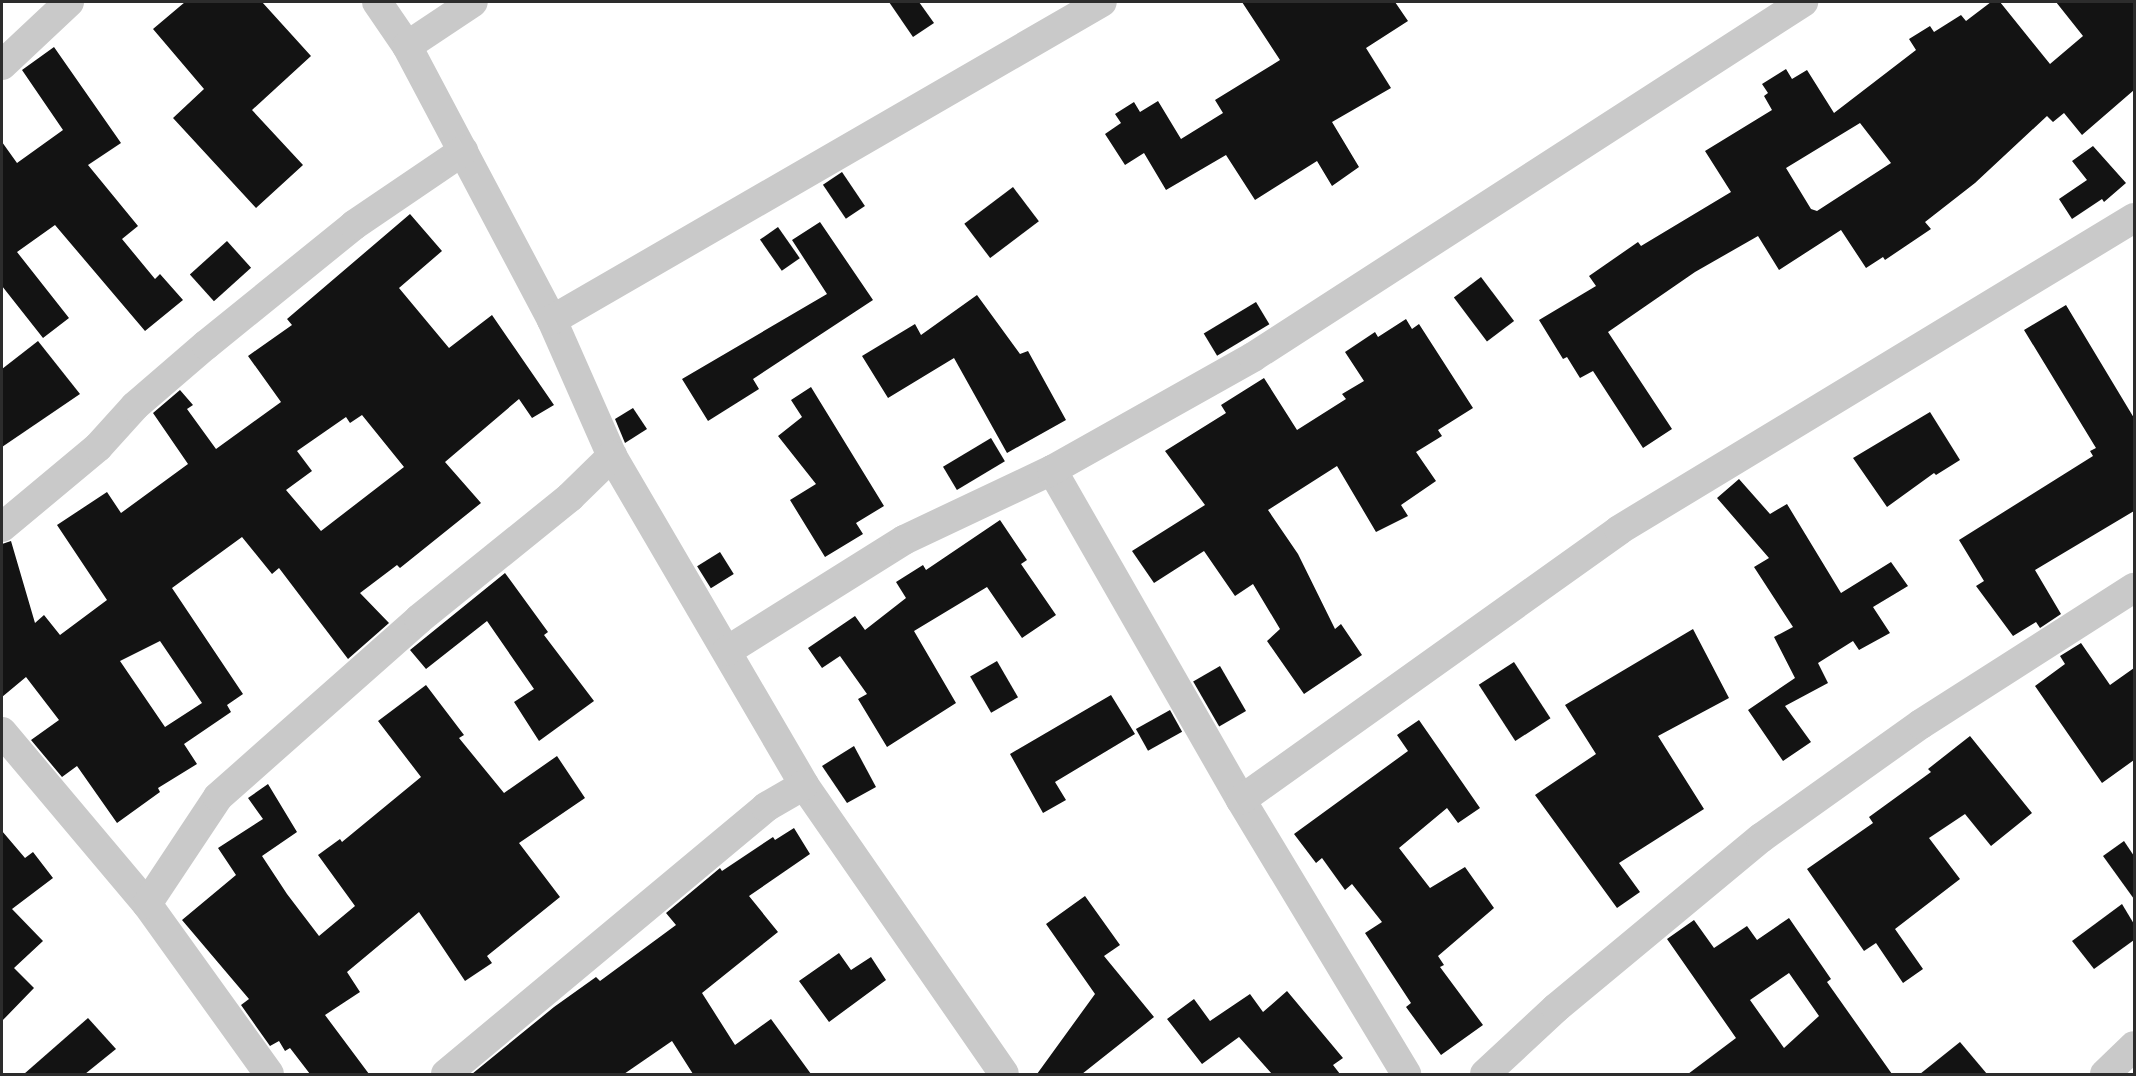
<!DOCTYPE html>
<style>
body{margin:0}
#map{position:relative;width:2136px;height:1076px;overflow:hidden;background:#fff;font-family:Mulish,sans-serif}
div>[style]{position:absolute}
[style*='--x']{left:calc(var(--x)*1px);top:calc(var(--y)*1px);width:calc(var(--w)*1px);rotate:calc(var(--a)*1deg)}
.building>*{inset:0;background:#131313;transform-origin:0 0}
.minor>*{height:30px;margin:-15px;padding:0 15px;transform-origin:15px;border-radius:15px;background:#c9c9c9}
span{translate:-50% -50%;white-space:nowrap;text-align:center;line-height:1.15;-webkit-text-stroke:6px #fff;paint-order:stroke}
.frame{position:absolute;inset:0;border:3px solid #2c2c2c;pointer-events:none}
</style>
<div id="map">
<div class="building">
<i style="clip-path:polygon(185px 2px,262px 2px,311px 56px,252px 110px,303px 165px,256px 208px,173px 118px,204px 89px,153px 29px)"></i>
<i style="clip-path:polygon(889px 2px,919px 2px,934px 23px,913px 37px)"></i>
<i style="clip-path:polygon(1242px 2px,1395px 2px,1408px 21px,1366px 48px,1391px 88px,1332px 122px,1359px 167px,1332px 186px,1317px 161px,1255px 200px,1226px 155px,1166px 190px,1144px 153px,1125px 165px,1105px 134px,1121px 123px,1115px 114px,1134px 102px,1140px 112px,1158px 101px,1181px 139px,1223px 113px,1215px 100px,1280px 60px)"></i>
<i style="clip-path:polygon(evenodd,1991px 2px,2000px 2px,2050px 64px,2083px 36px,2056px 2px,2134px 2px,2134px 90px,2082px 135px,2064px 113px,2053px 122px,2047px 116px,1975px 183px,1925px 222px,1931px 229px,1885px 260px,1883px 257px,1866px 268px,1841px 230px,1779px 270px,1758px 236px,1695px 272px,1608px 332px,1672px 429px,1643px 448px,1593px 371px,1580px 378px,1567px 357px,1563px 359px,1539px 320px,1596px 286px,1589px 276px,1638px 242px,1641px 246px,1731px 192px,1705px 151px,1772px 110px,1764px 96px,1768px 93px,1762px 84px,1786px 69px,1792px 79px,1807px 70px,1834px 113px,1916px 50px,1909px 39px,1930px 26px,1934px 32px,1961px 15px,1966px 21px,1991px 2px,1860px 123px,1891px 163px,1817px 211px,1811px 209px,1786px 168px,1860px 123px)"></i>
<i style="clip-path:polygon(54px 47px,121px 143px,88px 165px,138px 226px,122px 239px,155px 279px,160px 274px,183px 300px,145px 331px,55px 225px,17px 252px,69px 318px,43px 338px,2px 286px,2px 142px,17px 163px,63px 130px,22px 70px)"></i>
<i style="clip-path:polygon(2093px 146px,2126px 183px,2104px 202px,2102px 199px,2072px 219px,2059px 199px,2087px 180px,2072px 161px)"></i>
<i style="left:842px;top:172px;width:41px;height:23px;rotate:56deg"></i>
<i style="left:1013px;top:187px;width:43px;height:61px;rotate:53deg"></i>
<i style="clip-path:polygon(evenodd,410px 214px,442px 251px,399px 288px,449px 348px,492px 315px,554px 405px,532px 418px,519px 399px,445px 462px,481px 503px,400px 568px,397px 565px,360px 593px,389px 623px,348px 659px,279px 568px,272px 574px,242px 537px,172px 588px,243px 694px,227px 705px,231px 712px,184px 744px,197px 764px,158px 788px,160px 792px,117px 823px,77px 766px,62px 777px,31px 740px,59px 720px,26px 677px,2px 697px,2px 544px,11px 541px,35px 623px,44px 615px,60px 635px,107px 600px,57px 525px,107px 492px,121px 513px,188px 464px,153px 413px,180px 390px,193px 405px,187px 409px,216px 449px,281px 402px,248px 356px,292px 325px,287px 319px,410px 214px,362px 415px,404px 467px,321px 531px,286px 490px,312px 471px,297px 451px,346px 417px,350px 423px,362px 415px,410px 214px,160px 641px,202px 703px,165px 727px,120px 661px,160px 641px)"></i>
<i style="clip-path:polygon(820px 222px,873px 300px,753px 379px,759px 389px,708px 421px,682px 379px,827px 294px,792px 240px)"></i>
<i style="left:778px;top:227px;width:38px;height:22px;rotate:55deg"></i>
<i style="left:227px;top:241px;width:36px;height:50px;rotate:48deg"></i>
<i style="left:1481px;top:277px;width:55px;height:34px;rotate:53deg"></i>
<i style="clip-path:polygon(977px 295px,1020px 354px,1028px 351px,1066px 420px,1007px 453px,954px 358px,888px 398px,862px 356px,915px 324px,921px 335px)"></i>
<i style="left:1256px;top:302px;width:26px;height:61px;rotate:59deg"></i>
<i style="clip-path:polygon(2066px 305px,2134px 418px,2134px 511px,2035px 570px,2061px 614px,2040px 628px,2036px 622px,2013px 636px,1976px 586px,1984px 581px,1959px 540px,2093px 456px,2090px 451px,2096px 448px,2024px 330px)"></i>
<i style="clip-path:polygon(1406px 319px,1412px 329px,1419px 324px,1473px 408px,1438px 430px,1442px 436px,1416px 452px,1436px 481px,1401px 505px,1408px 516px,1376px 532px,1337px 466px,1268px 510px,1298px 554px,1335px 629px,1341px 624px,1362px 655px,1304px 694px,1267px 641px,1280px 629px,1253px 584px,1235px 596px,1204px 551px,1154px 583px,1132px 551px,1205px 505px,1165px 451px,1226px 413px,1221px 405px,1264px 378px,1297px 430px,1346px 399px,1342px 394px,1364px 381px,1345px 352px,1375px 332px,1378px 337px)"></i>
<i style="clip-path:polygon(38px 341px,80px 394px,2px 447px,2px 369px)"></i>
<i style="clip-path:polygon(811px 387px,884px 506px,856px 523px,863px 534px,825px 557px,790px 500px,816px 484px,778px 436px,802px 417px,791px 400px)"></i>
<i style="clip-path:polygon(633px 408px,647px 429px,625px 443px,615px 419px)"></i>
<i style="clip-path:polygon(1930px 412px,1960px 460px,1936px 475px,1934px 473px,1887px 507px,1853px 458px)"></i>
<i style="left:991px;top:438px;width:27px;height:56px;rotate:59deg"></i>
<i style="clip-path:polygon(1739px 479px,1770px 514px,1787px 504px,1841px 593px,1891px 562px,1908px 586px,1873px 607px,1890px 633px,1859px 650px,1853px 641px,1818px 663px,1828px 683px,1785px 706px,1811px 742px,1783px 761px,1748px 710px,1795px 678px,1774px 637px,1793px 627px,1754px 567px,1769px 558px,1717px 498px)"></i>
<i style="clip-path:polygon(1000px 520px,1027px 560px,1021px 564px,1056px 615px,1022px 638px,987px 587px,914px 631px,956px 703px,887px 747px,858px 699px,867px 694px,840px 656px,822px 668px,808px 648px,855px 616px,865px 630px,906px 598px,896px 582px,923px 565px,926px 570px)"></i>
<i style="left:720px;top:552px;width:26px;height:27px;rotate:58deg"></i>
<i style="clip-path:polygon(505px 573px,548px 632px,544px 635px,594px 701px,539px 741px,514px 702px,534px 689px,487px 621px,426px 669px,410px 650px)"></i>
<i style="clip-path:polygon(1693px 629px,1729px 698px,1658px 736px,1704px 809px,1619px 863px,1640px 892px,1617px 908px,1535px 795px,1596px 754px,1565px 705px)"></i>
<i style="clip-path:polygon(2081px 643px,2110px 685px,2134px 668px,2134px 760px,2102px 783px,2035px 686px,2065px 664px,2060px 656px)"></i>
<i style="left:997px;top:661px;width:42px;height:31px;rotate:60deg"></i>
<i style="left:1514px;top:662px;width:67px;height:42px;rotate:57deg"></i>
<i style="left:1220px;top:666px;width:52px;height:31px;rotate:60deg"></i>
<i style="clip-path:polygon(426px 685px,464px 735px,459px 738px,504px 793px,557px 756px,585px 798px,519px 843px,560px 897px,487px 956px,492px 963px,465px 981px,419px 912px,347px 972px,360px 992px,325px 1015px,369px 1074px,310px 1074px,290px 1048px,285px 1051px,279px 1041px,270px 1046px,241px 1005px,249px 999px,182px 920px,236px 875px,218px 848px,263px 819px,248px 798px,268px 784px,297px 832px,262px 856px,287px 894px,319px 936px,355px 906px,318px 855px,340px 839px,342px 842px,421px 777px,378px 721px)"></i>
<i style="clip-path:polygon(1111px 695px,1135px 734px,1055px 782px,1066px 800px,1043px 813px,1010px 754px)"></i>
<i style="left:1170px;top:710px;width:25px;height:39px;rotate:61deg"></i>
<i style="clip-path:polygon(1419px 720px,1480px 808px,1458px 823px,1447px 808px,1399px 848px,1430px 888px,1465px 867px,1494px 908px,1438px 956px,1444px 965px,1440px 967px,1483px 1025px,1441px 1055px,1406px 1007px,1411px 1003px,1365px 933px,1382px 922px,1352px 884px,1345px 890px,1322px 858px,1316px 863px,1294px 834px,1408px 751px,1397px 735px)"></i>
<i style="clip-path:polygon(1970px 736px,2032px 813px,1991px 846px,1965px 814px,1929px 838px,1960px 879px,1895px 929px,1923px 969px,1903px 983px,1876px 943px,1864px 951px,1807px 869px,1873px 823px,1869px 817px,1931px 772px,1928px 769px)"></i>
<i style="clip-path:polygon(854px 746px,876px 787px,847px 803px,822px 766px)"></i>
<i style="clip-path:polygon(794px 828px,810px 854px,749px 896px,778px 932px,702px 993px,735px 1045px,771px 1019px,811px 1074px,693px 1074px,672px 1041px,624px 1074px,472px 1074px,554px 1007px,596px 977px,600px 981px,676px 925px,666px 913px,720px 868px,722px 871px,773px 837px,775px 840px)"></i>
<i style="clip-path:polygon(2px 831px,25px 858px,33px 852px,53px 878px,12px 909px,43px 941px,14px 968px,34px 988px,2px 1021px)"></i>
<i style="clip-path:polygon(2124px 841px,2134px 856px,2134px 899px,2103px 856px)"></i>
<i style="clip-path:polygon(1085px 896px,1120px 945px,1104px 956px,1154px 1017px,1082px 1074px,1037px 1074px,1095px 994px,1046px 924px)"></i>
<i style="clip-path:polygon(2122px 904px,2134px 924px,2134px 940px,2094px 969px,2072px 941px)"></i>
<i style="clip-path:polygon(evenodd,1789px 918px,1831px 979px,1827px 982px,1892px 1074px,1688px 1074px,1736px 1038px,1667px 939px,1694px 920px,1714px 948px,1747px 926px,1757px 940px,1789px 918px,1789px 973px,1819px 1016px,1784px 1048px,1750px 1000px,1789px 973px)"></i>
<i style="clip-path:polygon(839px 953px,851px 970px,871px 957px,886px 980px,829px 1022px,799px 981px)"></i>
<i style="clip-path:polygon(1287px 991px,1343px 1058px,1333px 1065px,1340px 1074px,1272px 1074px,1239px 1037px,1202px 1064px,1167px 1019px,1194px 999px,1210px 1021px,1250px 994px,1263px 1012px)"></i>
<i style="clip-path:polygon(88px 1018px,116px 1049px,85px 1074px,24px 1074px)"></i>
<i style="clip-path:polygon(1960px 1042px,1987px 1074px,1920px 1074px)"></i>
</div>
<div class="minor">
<i style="--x:377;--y:2;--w:53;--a:55.7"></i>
<i style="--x:407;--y:46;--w:310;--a:62.1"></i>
<i style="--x:552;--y:320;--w:149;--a:66.2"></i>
<i style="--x:612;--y:456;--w:381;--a:59.7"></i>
<i style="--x:804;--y:785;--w:351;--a:55.3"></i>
<i style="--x:407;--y:46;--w:79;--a:-33.7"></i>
<i style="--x:2;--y:65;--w:92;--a:-43.2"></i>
<i style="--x:552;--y:320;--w:635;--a:-30.04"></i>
<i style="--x:1052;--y:470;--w:380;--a:60.2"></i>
<i style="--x:1241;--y:800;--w:320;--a:58.9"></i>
<i style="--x:2;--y:527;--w:125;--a:-39.8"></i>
<i style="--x:98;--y:447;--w:55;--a:-47.9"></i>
<i style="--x:135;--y:406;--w:94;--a:-40.7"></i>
<i style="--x:206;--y:345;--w:191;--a:-39"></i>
<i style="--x:354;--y:225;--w:132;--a:-34.2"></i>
<i style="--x:727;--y:651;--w:209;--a:-32.1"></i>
<i style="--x:904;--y:540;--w:164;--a:-25.3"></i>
<i style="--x:1052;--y:470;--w:231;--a:-29.3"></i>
<i style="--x:1253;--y:357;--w:655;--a:-32.84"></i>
<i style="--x:2;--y:732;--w:225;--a:49.9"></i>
<i style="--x:147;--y:904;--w:209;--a:54.3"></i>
<i style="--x:1241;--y:800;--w:465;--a:-35.5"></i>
<i style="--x:1619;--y:530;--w:602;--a:-31.21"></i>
<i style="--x:147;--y:904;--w:128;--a:-56.4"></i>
<i style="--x:218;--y:797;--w:268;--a:-41.5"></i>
<i style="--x:419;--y:619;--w:194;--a:-38.9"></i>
<i style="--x:570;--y:497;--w:59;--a:-44.3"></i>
<i style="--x:446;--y:1074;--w:417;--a:-39.8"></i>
<i style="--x:766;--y:807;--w:44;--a:-30.1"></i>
<i style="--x:1485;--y:1074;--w:97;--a:-42.9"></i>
<i style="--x:1556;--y:1008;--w:266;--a:-39.7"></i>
<i style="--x:1761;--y:838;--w:196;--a:-35.5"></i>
<i style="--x:1921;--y:724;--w:253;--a:-32.6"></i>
<i style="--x:2105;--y:1074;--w:40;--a:-44"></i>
</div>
<div class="frame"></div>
</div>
